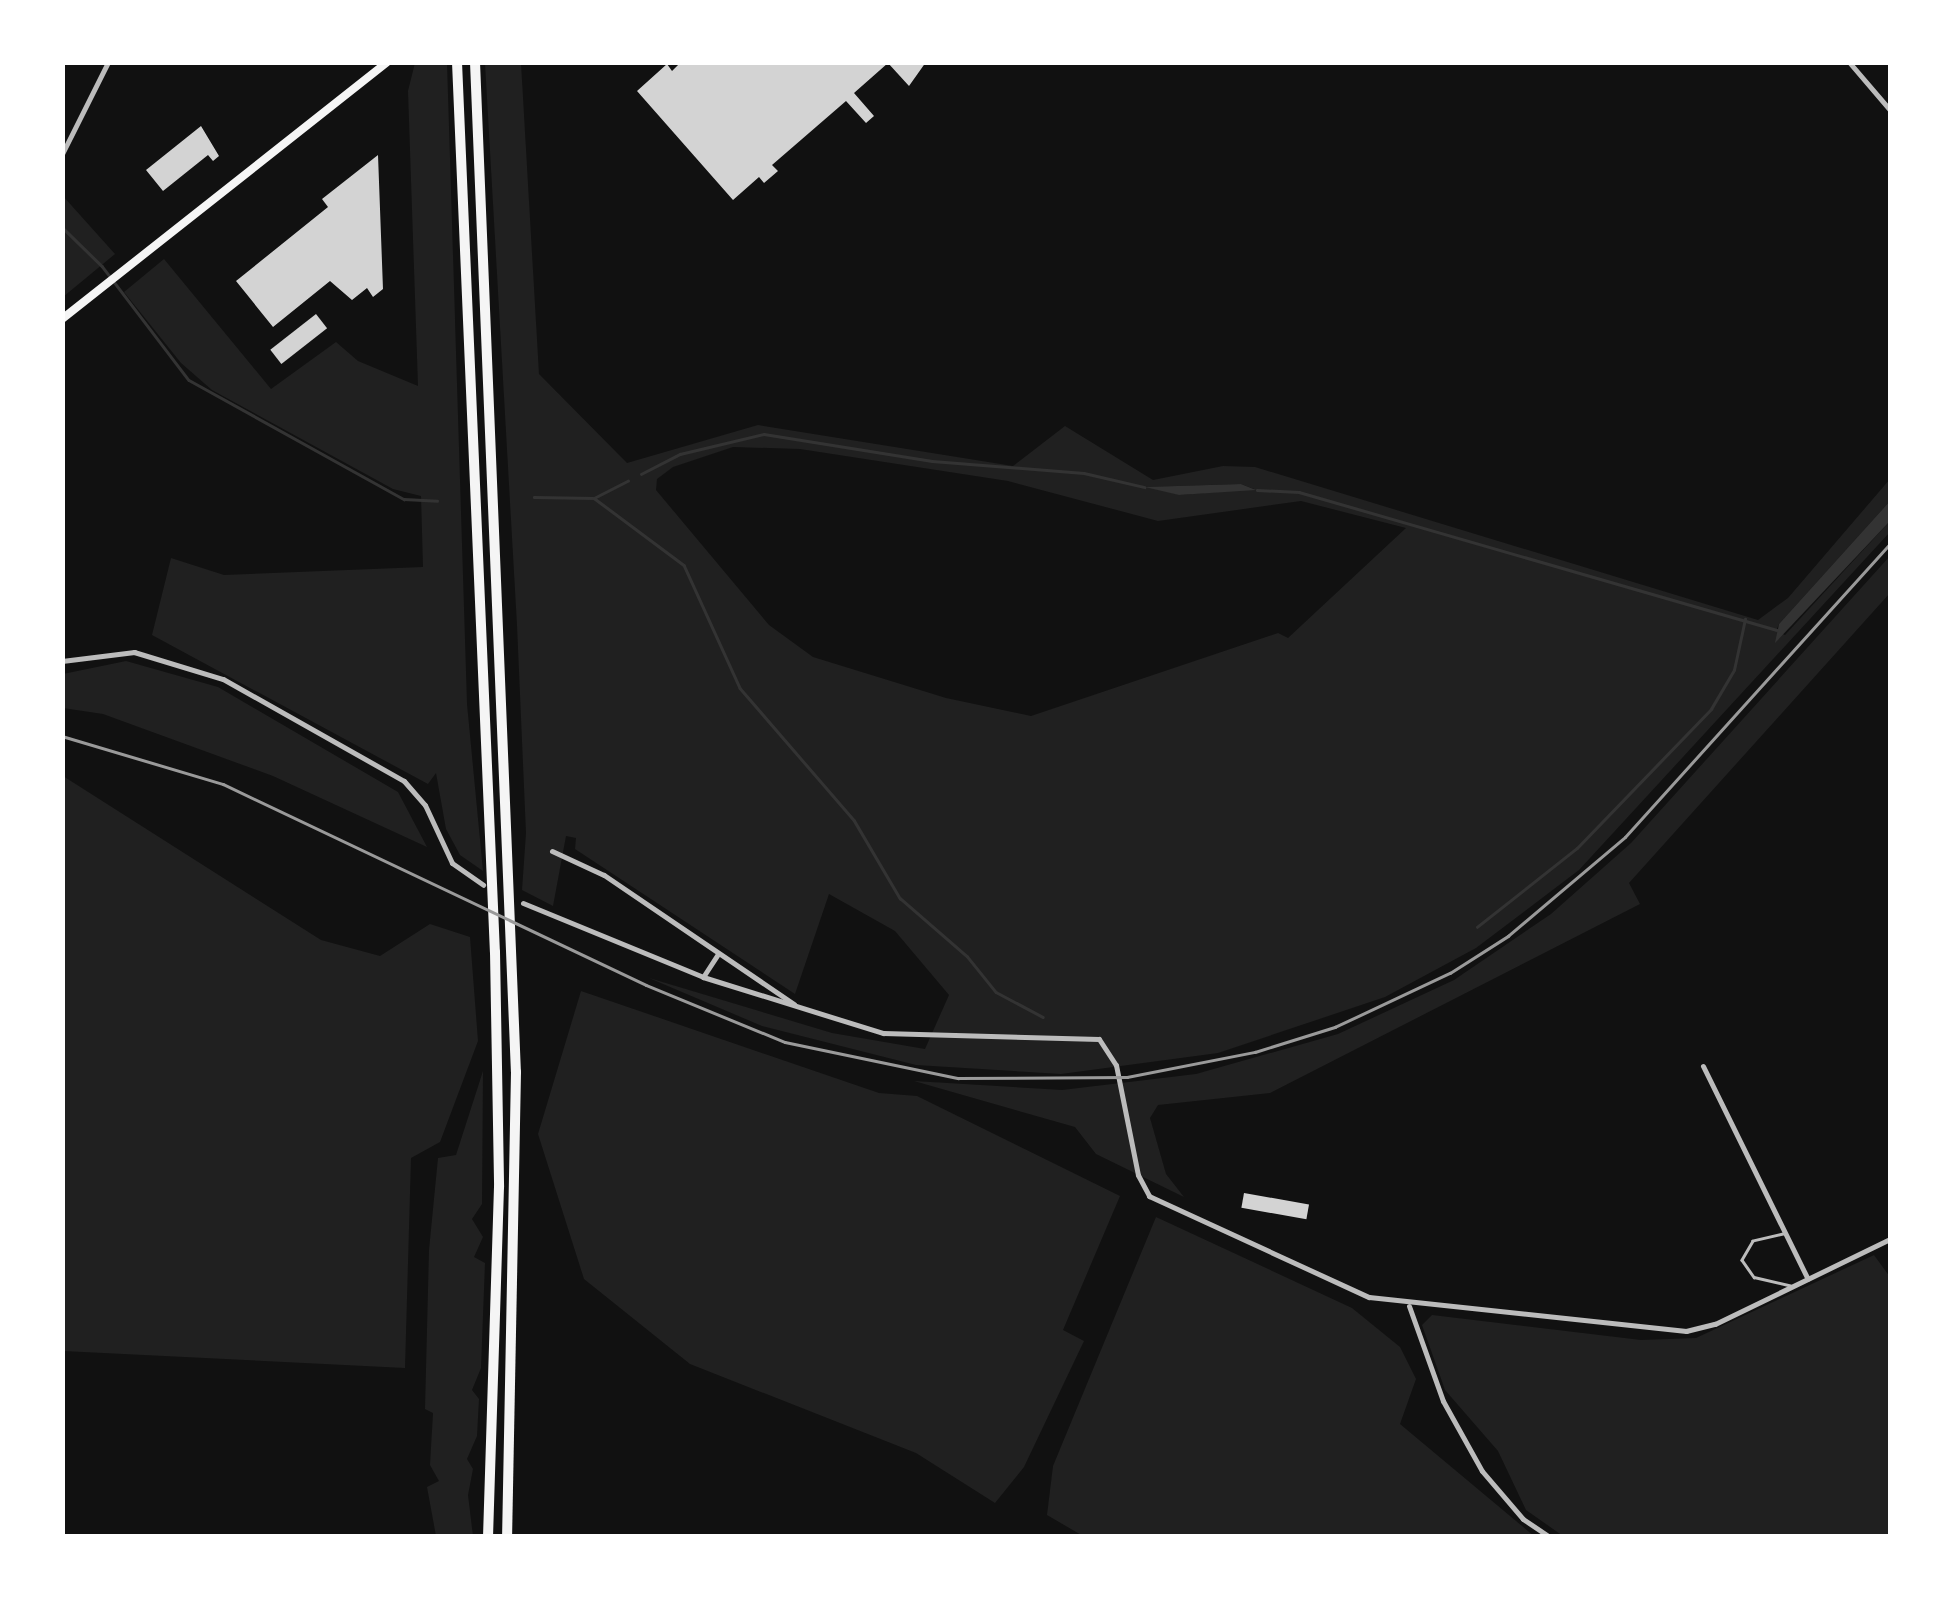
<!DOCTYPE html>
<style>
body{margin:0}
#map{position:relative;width:1953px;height:1599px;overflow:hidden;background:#111;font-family:"Archivo Narrow",sans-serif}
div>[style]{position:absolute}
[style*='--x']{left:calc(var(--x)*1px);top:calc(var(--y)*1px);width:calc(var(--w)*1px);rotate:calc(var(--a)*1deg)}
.green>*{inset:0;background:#202020}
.water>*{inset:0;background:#333}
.stream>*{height:2.5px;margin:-1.25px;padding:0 1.25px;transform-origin:1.25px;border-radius:1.25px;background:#333}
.building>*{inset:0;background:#d3d3d3;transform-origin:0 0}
.service>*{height:2.5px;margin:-1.25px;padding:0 1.25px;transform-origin:1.25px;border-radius:1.25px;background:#bcbcbc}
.minor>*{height:5px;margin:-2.5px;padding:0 2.5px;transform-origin:2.5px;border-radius:2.5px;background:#bcbcbc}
.secondary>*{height:8px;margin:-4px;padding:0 4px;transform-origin:4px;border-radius:4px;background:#f5f5f5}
.motorway>*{height:10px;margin:-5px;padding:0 5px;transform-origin:5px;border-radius:5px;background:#f5f5f5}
.rail>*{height:2.5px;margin:-1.25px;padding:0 1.25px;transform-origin:1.25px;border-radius:1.25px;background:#9a9a9a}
span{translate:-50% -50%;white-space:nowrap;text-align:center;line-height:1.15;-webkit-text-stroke:10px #fff;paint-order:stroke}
.frame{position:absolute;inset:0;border:65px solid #fff;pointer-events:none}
</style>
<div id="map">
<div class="green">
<i style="clip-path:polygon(415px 63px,447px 63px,467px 704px,483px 871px,460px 855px,446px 829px,436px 773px,428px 784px,152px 635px,171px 558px,224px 575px,423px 567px,421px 496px,393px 489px,212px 390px,181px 363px,124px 292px,164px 259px,271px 389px,336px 342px,358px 361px,418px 386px,408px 91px)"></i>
<i style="clip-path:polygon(evenodd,485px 63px,521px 63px,539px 374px,627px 463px,758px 425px,1013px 466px,1065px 426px,1153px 480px,1223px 466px,1255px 467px,1758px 620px,1788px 598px,1890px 479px,1890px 501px,1779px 624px,1776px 631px,1785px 635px,1890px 521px,1890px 532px,1579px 870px,1476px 948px,1385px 997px,1218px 1053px,1061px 1074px,916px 1065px,762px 1026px,649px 978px,832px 1033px,925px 1049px,949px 995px,895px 931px,829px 894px,795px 994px,575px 849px,576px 838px,566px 836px,553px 906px,522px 890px,526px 833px,517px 625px,485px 63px,733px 447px,800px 449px,1008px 481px,1158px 521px,1301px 501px,1406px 528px,1288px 638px,1278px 633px,1031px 716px,946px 698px,813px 657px,769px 625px,656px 490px,657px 479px,673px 467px,733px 447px,485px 63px,1241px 484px,1254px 489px,1180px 495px,1148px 487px,1241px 484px)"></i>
<i style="clip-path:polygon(63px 196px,115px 254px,63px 297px)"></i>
<i style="clip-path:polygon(1890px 556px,1890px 593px,1629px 883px,1640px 904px,1270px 1093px,1158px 1105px,1150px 1118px,1166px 1174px,1184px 1197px,1096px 1154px,1075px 1127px,914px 1081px,1062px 1090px,1196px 1074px,1338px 1034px,1454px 980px,1551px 914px,1631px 843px)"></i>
<i style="clip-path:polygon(126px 661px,218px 687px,398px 792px,427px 847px,273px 776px,103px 714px,63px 708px,63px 674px)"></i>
<i style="clip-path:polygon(63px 776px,321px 940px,380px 956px,430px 924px,470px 937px,478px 1041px,440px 1142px,411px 1158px,405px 1368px,63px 1351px)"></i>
<i style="clip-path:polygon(581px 991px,879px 1093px,917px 1096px,1120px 1196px,1063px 1330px,1084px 1341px,1024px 1467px,995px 1503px,916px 1453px,690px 1364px,584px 1279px,538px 1134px)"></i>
<i style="clip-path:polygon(483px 1071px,482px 1204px,472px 1219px,483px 1237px,474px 1257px,485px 1263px,481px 1368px,472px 1390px,479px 1399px,477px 1436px,467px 1459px,473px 1469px,468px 1495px,473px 1536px,436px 1536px,427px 1487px,439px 1481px,430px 1465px,433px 1413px,425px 1409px,429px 1250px,438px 1158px,456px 1155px)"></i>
<i style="clip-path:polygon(1156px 1217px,1352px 1308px,1400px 1347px,1416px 1379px,1400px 1424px,1534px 1536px,1083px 1536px,1047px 1515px,1053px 1466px)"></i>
<i style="clip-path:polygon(1874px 1255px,1890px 1277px,1890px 1536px,1563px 1536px,1526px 1510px,1498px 1451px,1445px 1390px,1422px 1325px,1432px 1315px,1641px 1340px,1696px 1338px)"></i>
</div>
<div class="water">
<i style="clip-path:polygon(1241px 484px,1256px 490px,1179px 495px,1145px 487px)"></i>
<i style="clip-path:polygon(1890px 501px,1890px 521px,1775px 643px,1779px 624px)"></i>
</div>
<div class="stream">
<i style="--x:62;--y:227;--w:56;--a:44.3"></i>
<i style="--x:102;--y:266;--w:143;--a:52.7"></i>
<i style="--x:189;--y:380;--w:246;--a:29"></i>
<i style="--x:404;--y:499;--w:33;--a:3"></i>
<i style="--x:641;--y:474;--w:44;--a:-27.1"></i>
<i style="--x:680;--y:454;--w:86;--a:-13.4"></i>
<i style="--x:764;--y:434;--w:170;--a:9.1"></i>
<i style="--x:932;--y:461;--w:152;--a:4.5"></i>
<i style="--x:1084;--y:473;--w:62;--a:13.1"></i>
<i style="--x:1257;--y:490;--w:42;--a:2.7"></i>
<i style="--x:1299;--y:492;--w:497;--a:16.1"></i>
<i style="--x:534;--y:497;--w:60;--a:1"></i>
<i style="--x:594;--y:498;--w:38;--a:-27"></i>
<i style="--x:594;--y:498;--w:112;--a:36.7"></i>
<i style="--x:684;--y:565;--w:135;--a:65.5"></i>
<i style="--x:740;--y:688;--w:174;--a:49.2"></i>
<i style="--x:854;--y:820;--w:91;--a:59.5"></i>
<i style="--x:900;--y:898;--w:89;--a:40.9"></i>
<i style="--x:967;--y:956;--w:46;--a:51.1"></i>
<i style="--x:996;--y:992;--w:53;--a:28"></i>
<i style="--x:1477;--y:927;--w:127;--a:-38.3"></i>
<i style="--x:1577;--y:848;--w:193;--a:-46"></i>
<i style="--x:1711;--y:709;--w:45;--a:-59.5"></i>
<i style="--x:1734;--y:670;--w:52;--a:-77.8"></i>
</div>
<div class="building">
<i style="clip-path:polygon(681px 62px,926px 62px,909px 86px,888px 63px,854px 93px,874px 116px,866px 123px,846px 101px,772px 165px,778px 171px,764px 183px,759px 177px,733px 200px,637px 91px,667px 64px,672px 71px)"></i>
<i style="clip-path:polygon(201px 126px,219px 156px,213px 161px,208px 155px,163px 191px,146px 170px)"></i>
<i style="clip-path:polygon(378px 155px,383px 289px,373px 297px,367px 288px,352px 300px,330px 281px,273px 327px,236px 281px,328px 207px,322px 199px)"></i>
<i style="left:316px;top:314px;width:18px;height:58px;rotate:52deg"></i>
<i style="left:1244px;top:1193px;width:66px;height:15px;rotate:10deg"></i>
</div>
<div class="service">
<i style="--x:1783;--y:1234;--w:31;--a:167"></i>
<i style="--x:1753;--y:1241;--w:22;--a:120"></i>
<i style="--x:1742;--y:1260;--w:21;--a:55"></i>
<i style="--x:1754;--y:1277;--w:37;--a:13"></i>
</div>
<div class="minor">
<i style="--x:1849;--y:62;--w:63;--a:49.5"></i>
<i style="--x:62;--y:154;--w:103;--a:-63.4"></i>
<i style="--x:62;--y:661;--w:73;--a:-7.1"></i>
<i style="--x:134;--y:652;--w:93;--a:16.9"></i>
<i style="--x:223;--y:679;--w:208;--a:29.4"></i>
<i style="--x:404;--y:781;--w:32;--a:49"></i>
<i style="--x:425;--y:805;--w:64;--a:65"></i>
<i style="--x:452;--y:863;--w:38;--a:35"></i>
<i style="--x:552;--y:851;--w:57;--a:24.8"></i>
<i style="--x:604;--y:875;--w:230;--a:34.2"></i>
<i style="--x:523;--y:903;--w:195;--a:22.3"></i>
<i style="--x:703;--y:977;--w:189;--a:17.3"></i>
<i style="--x:883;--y:1033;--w:216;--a:1.6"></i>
<i style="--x:1099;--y:1039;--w:31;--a:57"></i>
<i style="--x:1116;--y:1065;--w:112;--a:78.7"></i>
<i style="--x:1138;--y:1175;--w:24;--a:62"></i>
<i style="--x:1149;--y:1196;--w:242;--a:24.7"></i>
<i style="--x:1369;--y:1297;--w:319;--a:6.1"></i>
<i style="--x:1686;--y:1331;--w:30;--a:-14"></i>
<i style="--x:1715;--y:1324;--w:195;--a:-25.9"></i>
<i style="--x:703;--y:977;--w:27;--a:-57"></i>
<i style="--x:1703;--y:1066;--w:237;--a:63.8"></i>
<i style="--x:1409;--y:1306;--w:101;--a:70.3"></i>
<i style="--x:1443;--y:1401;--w:80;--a:60.9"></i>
<i style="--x:1482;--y:1471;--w:63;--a:49.5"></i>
<i style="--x:1523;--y:1519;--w:30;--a:34"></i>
</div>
<div class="secondary">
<i style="--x:62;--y:319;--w:414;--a:-38.3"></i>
</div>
<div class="motorway">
<i style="--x:457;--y:62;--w:891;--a:87.56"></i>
<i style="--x:495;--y:952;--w:235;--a:89"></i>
<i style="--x:499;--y:1187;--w:349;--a:91.8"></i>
<i style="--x:475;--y:62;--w:1011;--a:87.68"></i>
<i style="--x:516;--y:1072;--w:464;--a:91.1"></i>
</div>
<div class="rail">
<i style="--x:62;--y:736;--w:168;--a:16.6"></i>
<i style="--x:223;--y:784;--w:468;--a:25.4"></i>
<i style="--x:646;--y:985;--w:150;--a:22.3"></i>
<i style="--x:785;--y:1042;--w:177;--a:11.8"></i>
<i style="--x:958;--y:1078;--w:169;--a:-0.3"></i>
<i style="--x:1127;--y:1077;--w:130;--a:-11.1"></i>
<i style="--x:1255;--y:1052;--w:84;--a:-17.4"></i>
<i style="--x:1335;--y:1027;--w:127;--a:-25.2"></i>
<i style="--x:1450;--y:973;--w:69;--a:-32.5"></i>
<i style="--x:1508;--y:936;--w:153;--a:-40.2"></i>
<i style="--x:1625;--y:837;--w:395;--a:-47.9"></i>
</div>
<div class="frame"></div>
</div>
